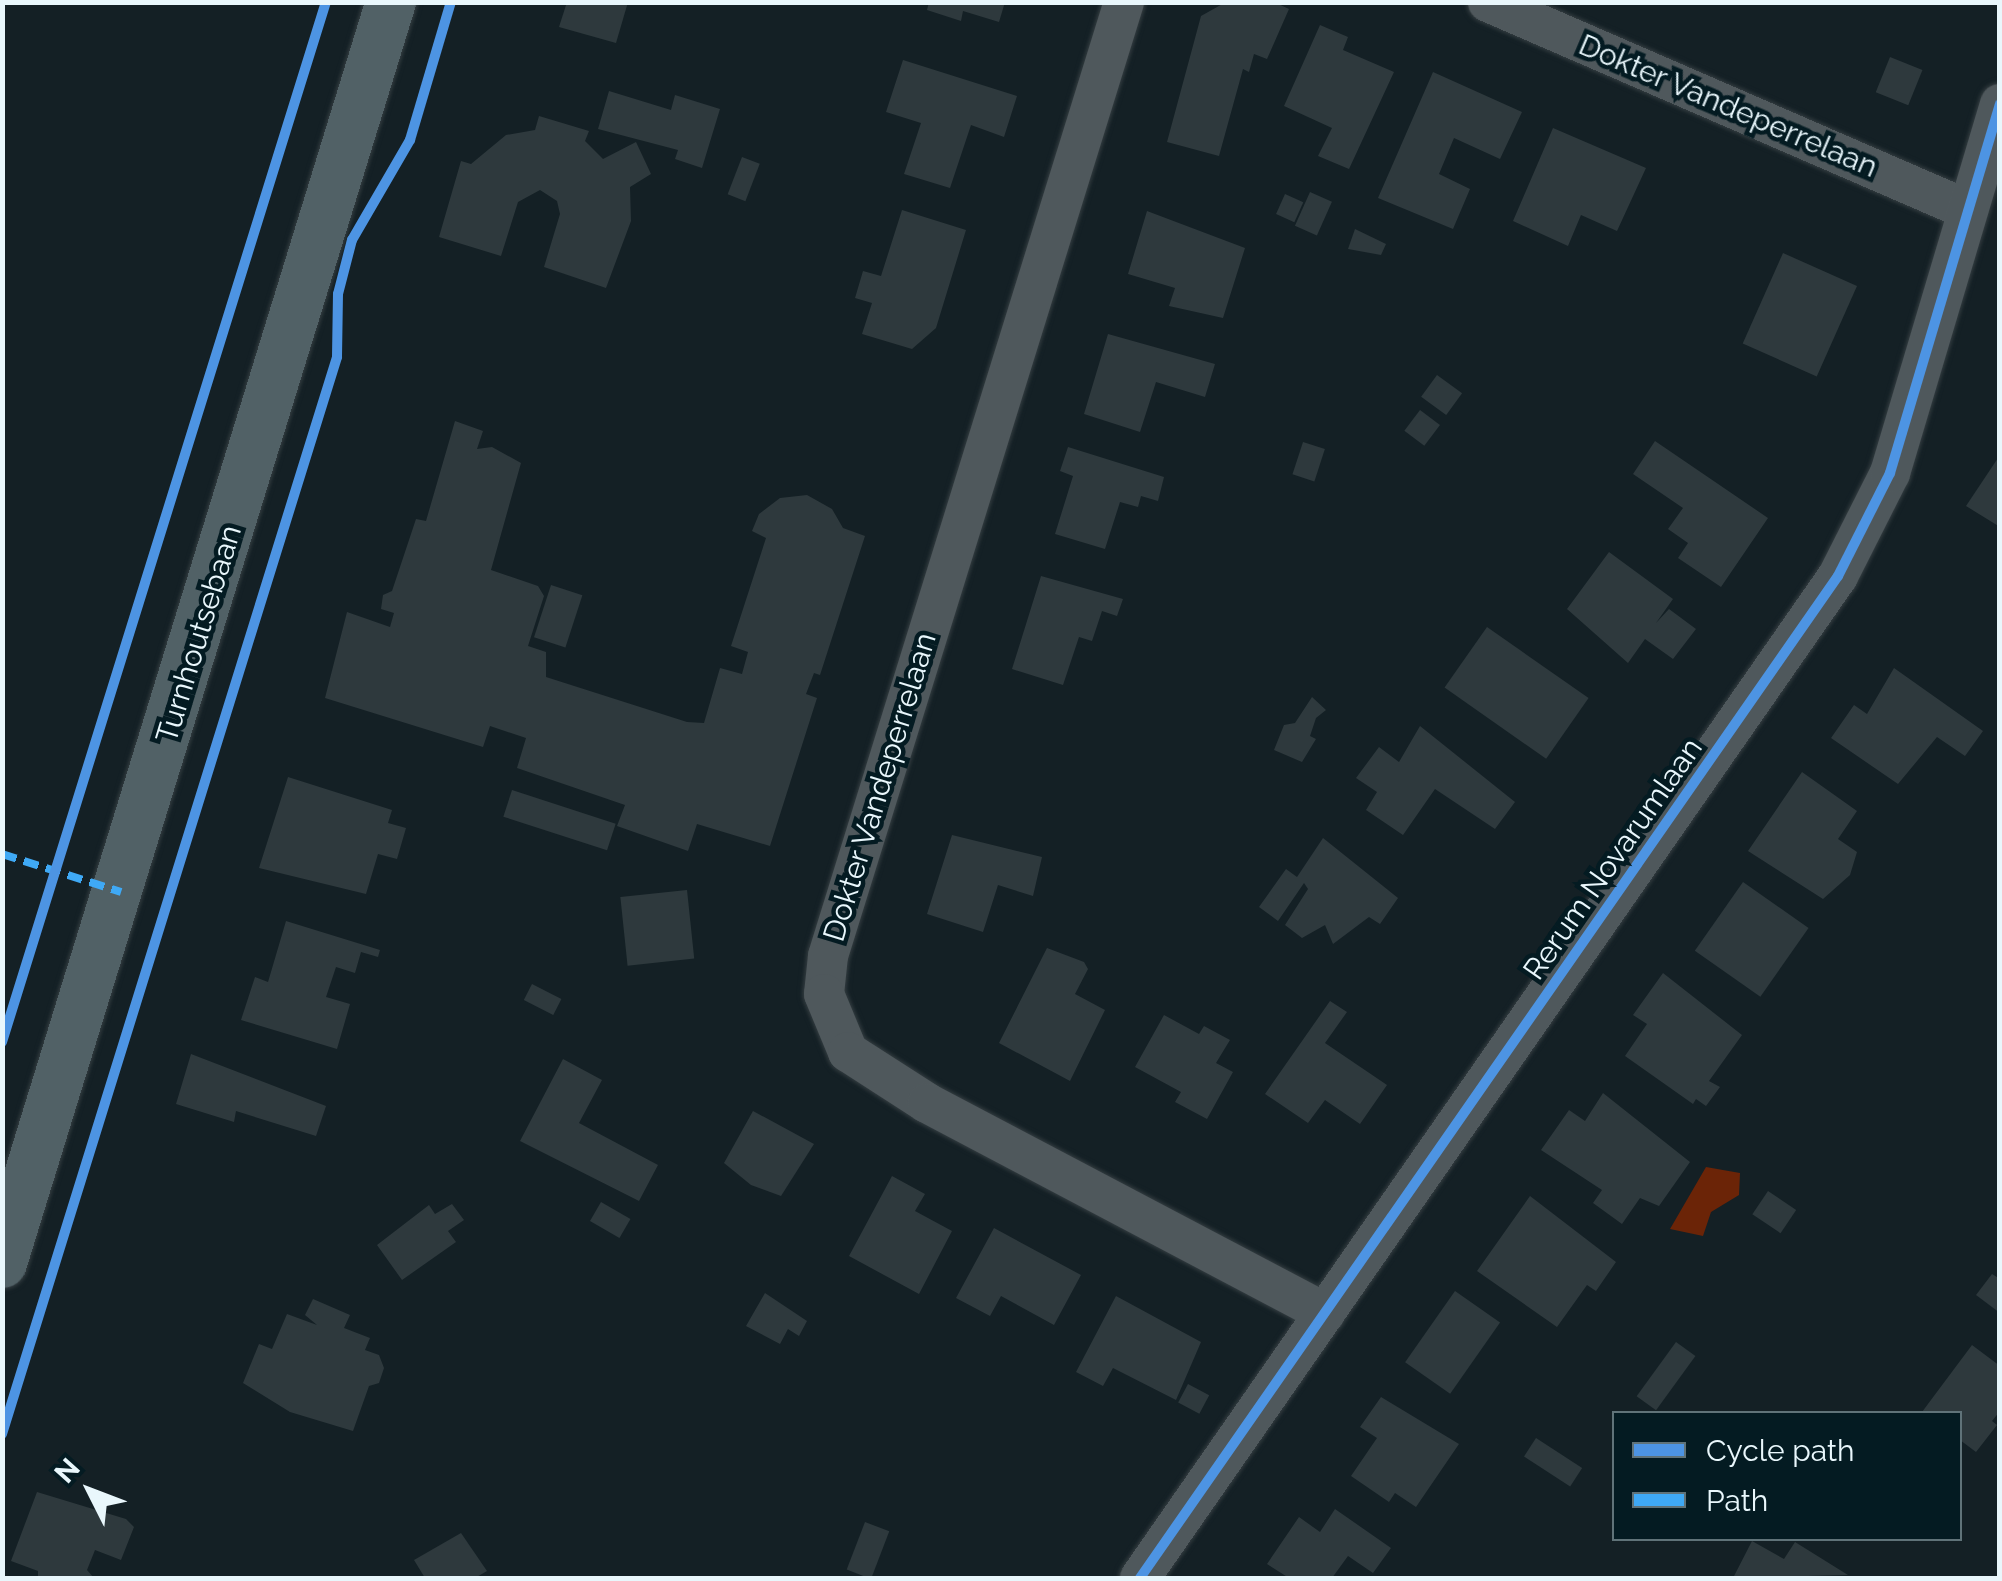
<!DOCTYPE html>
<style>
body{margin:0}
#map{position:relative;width:2002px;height:1581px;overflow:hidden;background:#142025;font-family:Raleway,sans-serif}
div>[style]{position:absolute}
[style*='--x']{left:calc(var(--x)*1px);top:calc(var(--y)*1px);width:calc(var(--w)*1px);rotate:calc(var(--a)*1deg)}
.water>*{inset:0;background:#6b2407}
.building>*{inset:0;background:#2e393d;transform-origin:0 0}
.roads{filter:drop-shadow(0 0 2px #343d41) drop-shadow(0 0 2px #343d41)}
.minor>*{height:40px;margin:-20px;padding:0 20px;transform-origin:20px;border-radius:20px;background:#4f585c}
.major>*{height:50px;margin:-25px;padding:0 25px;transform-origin:25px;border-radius:25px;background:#516166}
.quiet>*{height:8px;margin-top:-4px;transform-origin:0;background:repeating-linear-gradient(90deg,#3fa9f5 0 15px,transparent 0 23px)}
.cycleway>*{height:10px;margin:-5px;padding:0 5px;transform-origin:5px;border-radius:5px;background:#4d94e3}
span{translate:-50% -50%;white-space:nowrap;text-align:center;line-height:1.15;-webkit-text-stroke:9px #041b22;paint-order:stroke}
.street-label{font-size:30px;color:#e9f7fc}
.frame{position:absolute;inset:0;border:5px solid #e9f7fc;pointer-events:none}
.legend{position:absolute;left:1612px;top:1411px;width:350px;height:130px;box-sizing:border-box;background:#041b22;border:2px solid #607379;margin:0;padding:12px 18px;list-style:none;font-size:30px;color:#e9f7fc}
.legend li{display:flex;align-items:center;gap:20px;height:50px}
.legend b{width:50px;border:2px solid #607379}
.north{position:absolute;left:40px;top:1441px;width:100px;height:100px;-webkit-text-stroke:8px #041b22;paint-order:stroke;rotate:312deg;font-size:28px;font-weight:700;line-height:40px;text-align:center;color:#e9f7fc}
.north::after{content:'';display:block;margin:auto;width:35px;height:45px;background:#e9f7fc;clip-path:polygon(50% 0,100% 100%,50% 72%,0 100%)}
</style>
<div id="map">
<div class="water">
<i style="clip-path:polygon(1706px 1167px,1740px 1173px,1739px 1195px,1711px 1212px,1703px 1236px,1670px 1229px)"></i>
</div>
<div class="building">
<i style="clip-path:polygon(567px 2px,628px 2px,616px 43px,559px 27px)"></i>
<i style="clip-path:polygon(929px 2px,1005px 2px,999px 22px,963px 11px,961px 21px,927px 10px)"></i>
<i style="clip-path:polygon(1226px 2px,1274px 2px,1289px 9px,1267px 59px,1254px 54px,1249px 72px,1243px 69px,1219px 156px,1167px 142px,1201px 16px)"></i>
<i style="clip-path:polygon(1320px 25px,1348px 37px,1343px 50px,1394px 72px,1349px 169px,1318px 156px,1332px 128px,1284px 106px)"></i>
<i style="left:1890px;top:57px;width:35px;height:38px;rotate:22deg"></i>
<i style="clip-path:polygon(903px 60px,1017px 96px,1004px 137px,971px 125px,950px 188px,904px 174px,921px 123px,886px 112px)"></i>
<i style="clip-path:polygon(1433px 72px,1522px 112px,1500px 159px,1454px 138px,1439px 174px,1470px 189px,1453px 229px,1378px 198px)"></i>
<i style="clip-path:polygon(609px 91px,671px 110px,675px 95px,720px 109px,702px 168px,675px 159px,678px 150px,598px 129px)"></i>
<i style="clip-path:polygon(539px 116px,589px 131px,585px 141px,603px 159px,636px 142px,651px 174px,630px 187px,631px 221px,606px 288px,544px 267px,560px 214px,557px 201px,540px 190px,518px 202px,501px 256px,439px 237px,461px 161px,471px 164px,506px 135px,535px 130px)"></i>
<i style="clip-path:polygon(1553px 128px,1646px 168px,1617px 231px,1581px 215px,1568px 246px,1513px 221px)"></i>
<i style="left:742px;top:157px;width:19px;height:40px;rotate:21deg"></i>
<i style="left:1310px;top:192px;width:24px;height:37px;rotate:24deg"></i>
<i style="left:1285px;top:194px;width:20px;height:22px;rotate:24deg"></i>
<i style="clip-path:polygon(902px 210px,966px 230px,936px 328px,912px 349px,862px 334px,872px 303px,855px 298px,863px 271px,881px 276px)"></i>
<i style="clip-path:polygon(1147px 211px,1245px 248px,1223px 318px,1169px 306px,1175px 288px,1128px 274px)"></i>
<i style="clip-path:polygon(1355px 229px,1386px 244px,1381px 255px,1348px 249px)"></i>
<i style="left:1783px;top:253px;width:81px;height:99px;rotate:24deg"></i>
<i style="clip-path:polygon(1108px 334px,1215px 364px,1205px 397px,1156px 382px,1140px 432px,1084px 414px)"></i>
<i style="left:1437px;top:375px;width:31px;height:27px;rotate:36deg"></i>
<i style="left:1420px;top:410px;width:25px;height:26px;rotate:37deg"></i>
<i style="clip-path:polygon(455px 421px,483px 431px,477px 449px,492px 447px,521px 463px,491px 570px,538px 586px,544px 596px,528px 646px,546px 652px,546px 677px,687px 722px,704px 723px,720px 668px,742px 674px,748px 652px,731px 646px,766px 538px,752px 531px,759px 514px,780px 498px,807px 495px,832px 509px,843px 528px,865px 536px,820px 675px,814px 673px,806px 694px,817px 698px,770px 846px,697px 824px,688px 851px,617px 826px,625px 805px,517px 768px,526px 738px,490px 726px,483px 747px,325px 698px,347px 612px,390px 627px,394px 613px,381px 609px,383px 595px,392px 591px,416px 519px,426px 521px)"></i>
<i style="clip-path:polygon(1655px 441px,1768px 518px,1721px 587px,1678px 558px,1688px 543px,1668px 529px,1683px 508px,1633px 474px)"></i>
<i style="left:1303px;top:442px;width:23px;height:34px;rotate:18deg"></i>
<i style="clip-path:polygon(1068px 447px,1164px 477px,1158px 501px,1141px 496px,1138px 507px,1120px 502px,1105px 549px,1055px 534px,1073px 476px,1060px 471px)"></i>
<i style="clip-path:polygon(2000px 455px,2000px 527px,1966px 506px)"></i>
<i style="clip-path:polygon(1609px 552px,1673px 599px,1656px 623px,1669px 609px,1696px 629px,1673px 659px,1645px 639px,1628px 663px,1567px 609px)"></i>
<i style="clip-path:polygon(1041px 576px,1123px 599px,1117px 616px,1102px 611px,1092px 641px,1079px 637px,1063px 685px,1012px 669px)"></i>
<i style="left:551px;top:585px;width:33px;height:55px;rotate:18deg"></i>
<i style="left:1487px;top:627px;width:124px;height:74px;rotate:35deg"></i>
<i style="clip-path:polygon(1894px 668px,1983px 731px,1965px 756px,1937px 737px,1898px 784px,1831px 738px,1854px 705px,1867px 714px)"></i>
<i style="clip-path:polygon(1312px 697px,1326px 710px,1316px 718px,1310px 736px,1316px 739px,1302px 762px,1274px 750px,1284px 725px,1295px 723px)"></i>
<i style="clip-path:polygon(1420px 726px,1515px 802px,1495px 829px,1435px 789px,1403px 835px,1366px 810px,1377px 792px,1356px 778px,1379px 747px,1399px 762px)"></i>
<i style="clip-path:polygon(1802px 772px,1857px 811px,1838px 839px,1857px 852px,1850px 875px,1823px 899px,1748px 851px)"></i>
<i style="clip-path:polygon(288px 777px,392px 810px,388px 823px,406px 828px,397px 859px,378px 854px,366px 894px,259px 868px)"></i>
<i style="left:512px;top:790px;width:109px;height:28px;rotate:18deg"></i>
<i style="clip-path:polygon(952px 835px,1042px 857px,1033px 896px,998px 885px,983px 932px,927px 914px)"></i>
<i style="clip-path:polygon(1323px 838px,1398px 898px,1380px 924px,1369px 917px,1333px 944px,1325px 925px,1302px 938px,1285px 925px,1308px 889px,1304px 883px,1278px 921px,1259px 907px,1286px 869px,1297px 877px)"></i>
<i style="left:1743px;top:882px;width:80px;height:84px;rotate:35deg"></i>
<i style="left:687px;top:890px;width:69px;height:67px;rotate:84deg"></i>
<i style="clip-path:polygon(286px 921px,380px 950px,378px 957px,361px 952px,355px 973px,336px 967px,326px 997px,350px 1004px,337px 1049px,241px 1020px,255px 977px,268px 982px)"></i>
<i style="clip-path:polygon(1047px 948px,1084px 962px,1088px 969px,1075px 994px,1105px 1010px,1070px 1081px,999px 1043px)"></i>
<i style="clip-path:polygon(1663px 973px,1742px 1035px,1709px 1081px,1720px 1087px,1706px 1106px,1696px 1099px,1693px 1104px,1625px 1056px,1647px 1024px,1633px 1015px)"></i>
<i style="left:532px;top:984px;width:33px;height:18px;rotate:27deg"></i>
<i style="clip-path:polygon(1330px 1001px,1347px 1012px,1325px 1043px,1387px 1085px,1360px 1124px,1325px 1100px,1308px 1123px,1265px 1094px)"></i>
<i style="clip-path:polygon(1164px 1015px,1199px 1034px,1204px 1026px,1230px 1040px,1216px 1063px,1233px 1072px,1207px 1119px,1175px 1102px,1181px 1092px,1135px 1067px)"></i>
<i style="clip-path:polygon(191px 1054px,326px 1106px,316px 1136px,236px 1111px,234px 1122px,176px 1104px)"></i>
<i style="clip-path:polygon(563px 1059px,602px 1080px,579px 1123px,658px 1165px,639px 1201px,520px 1141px)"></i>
<i style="clip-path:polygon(1603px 1093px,1690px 1162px,1659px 1206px,1640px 1198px,1622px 1224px,1593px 1203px,1602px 1190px,1541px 1150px,1569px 1110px,1585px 1121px)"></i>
<i style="clip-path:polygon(753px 1111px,814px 1144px,781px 1196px,751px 1185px,724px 1163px)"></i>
<i style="clip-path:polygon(892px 1176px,925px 1194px,915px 1211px,952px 1231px,919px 1294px,849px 1256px)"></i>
<i style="left:1768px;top:1191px;width:34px;height:28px;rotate:34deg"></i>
<i style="clip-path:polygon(1530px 1196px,1616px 1262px,1596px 1291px,1587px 1285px,1557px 1327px,1477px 1271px)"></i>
<i style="left:601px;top:1202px;width:34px;height:22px;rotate:30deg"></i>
<i style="clip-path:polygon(452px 1204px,464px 1220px,448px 1231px,456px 1242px,402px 1280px,377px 1245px,429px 1205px,435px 1214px)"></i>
<i style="clip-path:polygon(994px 1228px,1081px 1275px,1054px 1325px,1001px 1296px,990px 1316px,956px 1298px)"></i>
<i style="clip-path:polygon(1992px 1274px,2000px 1279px,2000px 1313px,1976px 1295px)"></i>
<i style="left:1455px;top:1291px;width:55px;height:87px;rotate:35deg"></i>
<i style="clip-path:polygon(765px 1293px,807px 1321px,799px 1336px,788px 1329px,780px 1344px,746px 1326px)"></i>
<i style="clip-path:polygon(1116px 1296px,1201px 1342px,1176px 1400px,1113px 1368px,1103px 1386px,1076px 1372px)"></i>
<i style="clip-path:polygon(313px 1299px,350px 1315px,344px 1328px,370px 1338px,365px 1350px,379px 1355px,384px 1368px,379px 1383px,369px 1386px,353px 1431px,290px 1412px,243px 1383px,259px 1344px,272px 1349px,287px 1314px,317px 1325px,305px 1315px)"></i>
<i style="left:1676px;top:1342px;width:24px;height:67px;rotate:36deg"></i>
<i style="clip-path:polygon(1972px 1345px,2000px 1366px,2000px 1411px,1992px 1421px,1997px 1425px,1976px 1452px,1960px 1440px,1960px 1414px,1922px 1412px)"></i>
<i style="left:1188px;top:1384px;width:24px;height:21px;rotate:28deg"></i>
<i style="clip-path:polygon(1381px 1397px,1459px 1444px,1416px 1507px,1395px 1493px,1389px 1502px,1351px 1476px,1377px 1438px,1360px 1427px)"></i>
<i style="left:1536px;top:1438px;width:55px;height:22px;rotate:33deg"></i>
<i style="clip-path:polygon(37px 1492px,126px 1519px,134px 1527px,121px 1560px,95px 1550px,87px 1570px,94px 1578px,38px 1578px,38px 1571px,11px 1561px)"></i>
<i style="clip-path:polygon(1335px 1509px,1391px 1548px,1373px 1573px,1348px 1556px,1332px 1578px,1289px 1578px,1267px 1564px,1299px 1517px,1320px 1532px)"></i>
<i style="left:865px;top:1522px;width:26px;height:51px;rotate:21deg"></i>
<i style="clip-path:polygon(461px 1533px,487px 1571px,475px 1578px,425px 1578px,414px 1560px)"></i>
<i style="clip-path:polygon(1752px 1541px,1784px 1559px,1795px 1542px,1848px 1575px,1733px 1578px)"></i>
</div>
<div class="roads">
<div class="minor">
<i style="--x:1124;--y:2;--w:999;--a:107.24"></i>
<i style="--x:828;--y:956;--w:38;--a:96"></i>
<i style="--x:824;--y:994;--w:63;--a:67.5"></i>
<i style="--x:848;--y:1052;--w:94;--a:32.8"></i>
<i style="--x:927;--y:1103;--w:450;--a:27.8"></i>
<i style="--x:1488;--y:2;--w:523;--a:23.43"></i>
<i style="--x:1140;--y:1578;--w:1221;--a:-55.14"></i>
<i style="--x:1838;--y:576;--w:115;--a:-63.2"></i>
<i style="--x:1890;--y:473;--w:385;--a:-73.4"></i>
</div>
<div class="major">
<i style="--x:2;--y:1263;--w:1320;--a:-72.86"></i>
</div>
</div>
<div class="quiet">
<i style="--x:2;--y:854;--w:125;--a:17.7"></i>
</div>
<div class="cycleway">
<i style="--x:2;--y:1042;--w:1089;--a:-72.7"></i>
<i style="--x:2;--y:1434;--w:1128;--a:-72.72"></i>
<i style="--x:337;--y:357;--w:63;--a:-89.1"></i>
<i style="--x:338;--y:294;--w:56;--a:-75.5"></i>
<i style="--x:352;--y:240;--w:116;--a:-59.9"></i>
<i style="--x:410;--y:140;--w:144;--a:-73.5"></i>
<i style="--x:1140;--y:1578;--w:1221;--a:-55.14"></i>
<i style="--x:1838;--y:576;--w:115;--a:-63.2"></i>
<i style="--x:1890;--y:473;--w:385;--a:-73.4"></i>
</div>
<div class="street-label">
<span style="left:1728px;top:106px;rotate:23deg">Dokter Vandeperrelaan</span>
<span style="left:199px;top:634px;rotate:-73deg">Turnhoutsebaan</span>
<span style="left:880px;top:787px;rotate:-73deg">Dokter Vandeperrelaan</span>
<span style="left:1613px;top:859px;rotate:-55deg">Rerum Novarumlaan</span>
</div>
<div class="frame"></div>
<ul class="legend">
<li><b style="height:12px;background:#4d94e3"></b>Cycle path</li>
<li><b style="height:12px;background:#3fa9f5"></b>Path</li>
</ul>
<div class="north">N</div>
</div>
